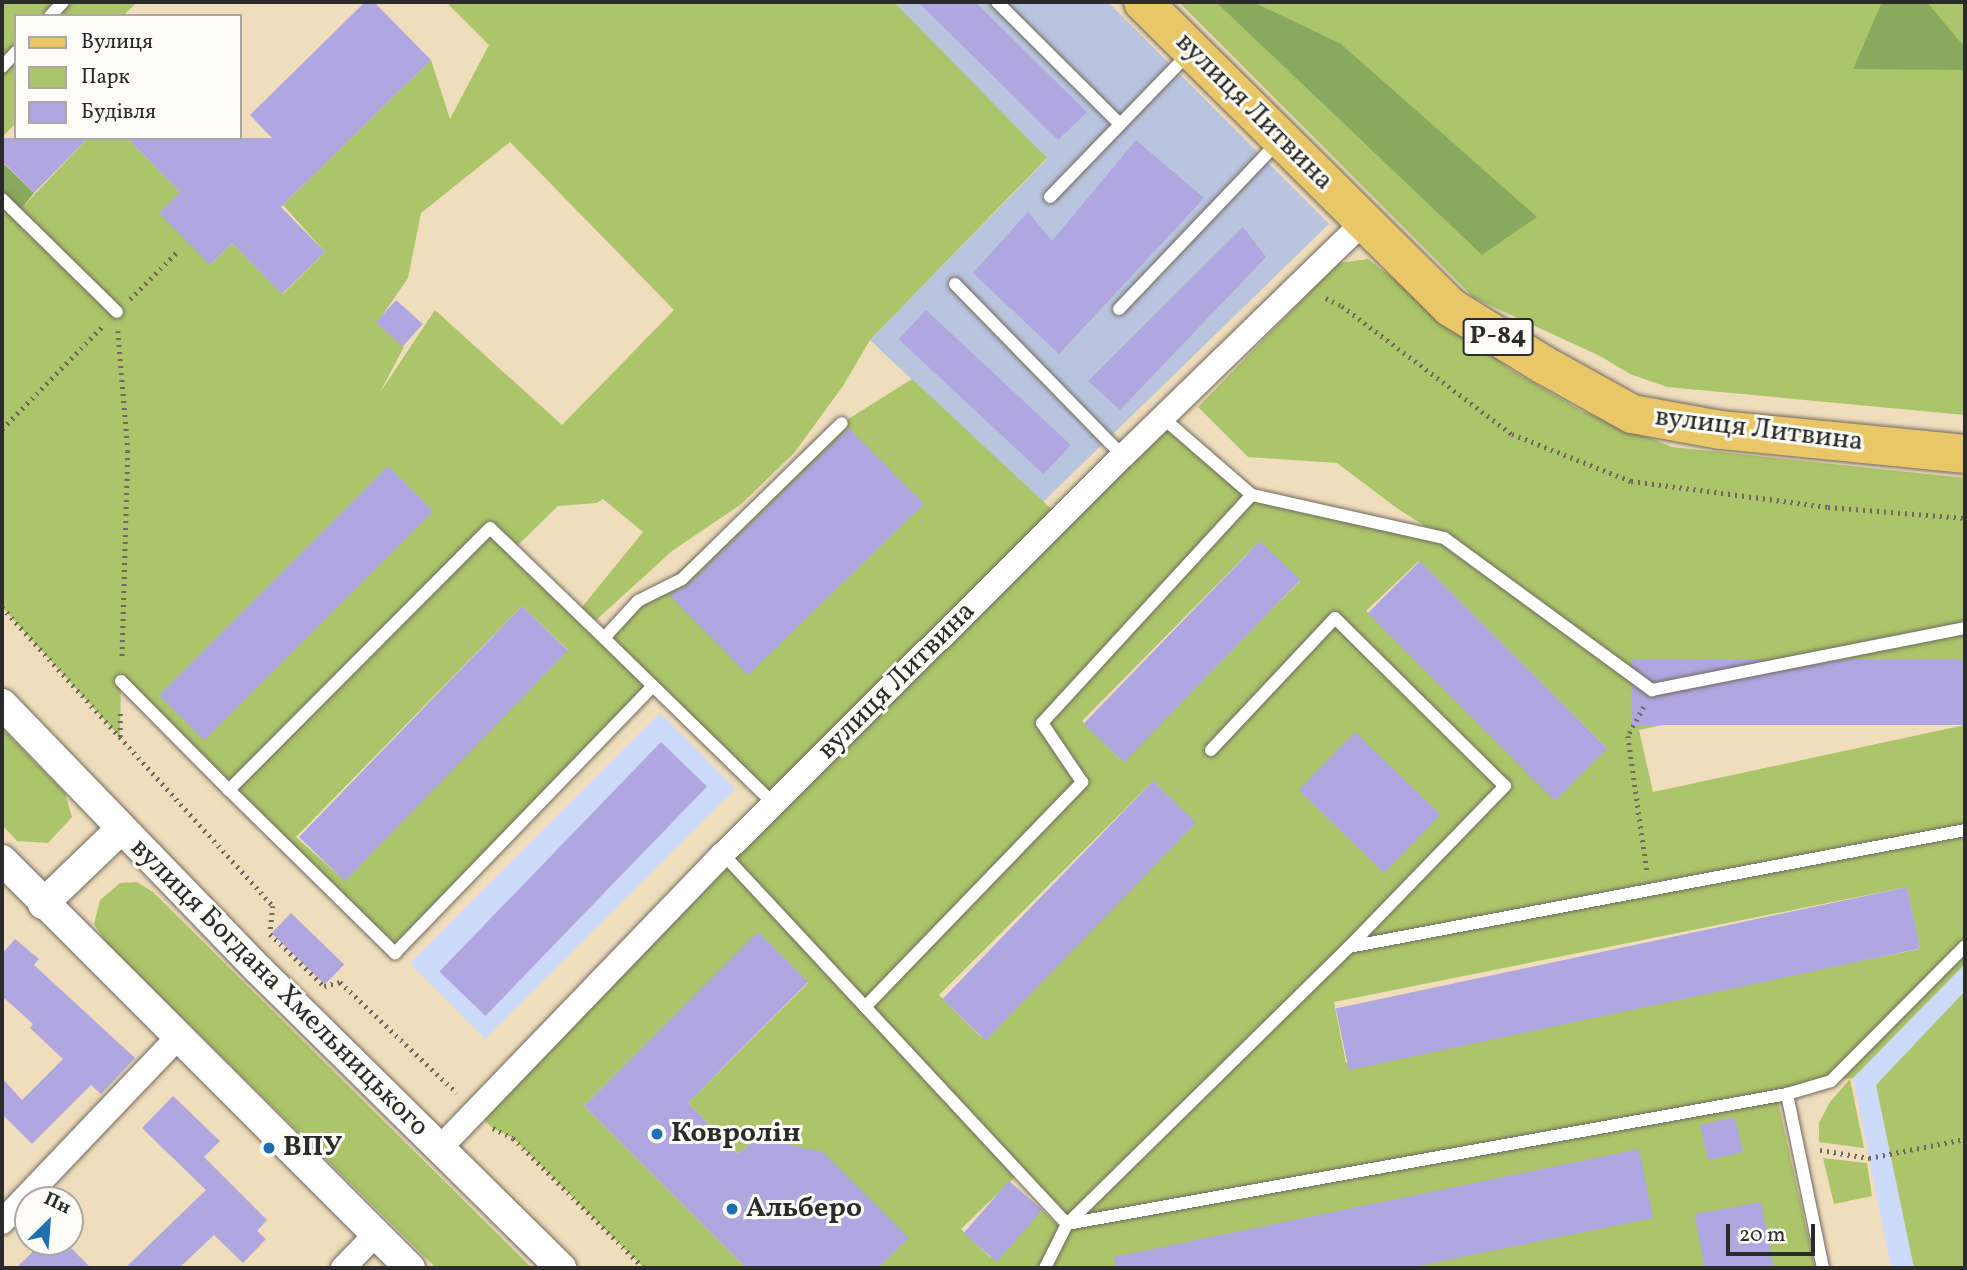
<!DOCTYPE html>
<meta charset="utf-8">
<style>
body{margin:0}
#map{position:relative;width:1967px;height:1270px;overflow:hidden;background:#f0ddbc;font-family:Vollkorn,serif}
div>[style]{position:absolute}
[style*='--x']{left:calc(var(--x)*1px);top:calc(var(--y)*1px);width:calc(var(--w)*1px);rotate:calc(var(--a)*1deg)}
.built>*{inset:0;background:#cedafa;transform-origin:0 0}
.industrial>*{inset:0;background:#b9c4de}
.green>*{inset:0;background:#acc56a}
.forest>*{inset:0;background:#89aa5e}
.building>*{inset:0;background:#b0a7e0;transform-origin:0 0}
.path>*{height:4.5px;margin-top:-2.25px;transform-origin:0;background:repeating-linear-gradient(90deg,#70695e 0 2px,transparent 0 7px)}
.roads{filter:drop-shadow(0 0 2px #70695e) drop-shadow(0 0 2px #70695e)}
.service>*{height:12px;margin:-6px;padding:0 6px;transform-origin:6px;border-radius:6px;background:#fff}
.minor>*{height:24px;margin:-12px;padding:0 12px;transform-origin:12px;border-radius:12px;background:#fff}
.tertiary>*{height:30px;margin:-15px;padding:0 15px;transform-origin:15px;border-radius:15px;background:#fff}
.primary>*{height:38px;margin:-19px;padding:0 19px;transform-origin:19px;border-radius:19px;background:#e9c769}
.dots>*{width:19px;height:19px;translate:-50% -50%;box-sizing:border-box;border:4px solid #fdfcf7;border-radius:50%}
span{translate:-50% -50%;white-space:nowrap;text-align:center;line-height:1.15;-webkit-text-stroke:6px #fdfcf7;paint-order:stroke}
.shield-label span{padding:2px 5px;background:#fdfcf7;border:2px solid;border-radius:5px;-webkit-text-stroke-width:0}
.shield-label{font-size:26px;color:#2b2b2b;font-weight:700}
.street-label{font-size:28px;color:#2b2b2b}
.poi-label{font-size:28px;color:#2b2b2b;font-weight:700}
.left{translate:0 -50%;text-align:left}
.frame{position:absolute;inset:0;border:4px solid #2b2b2b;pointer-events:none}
.legend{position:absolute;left:14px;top:14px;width:228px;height:126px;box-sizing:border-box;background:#fdfcf7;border:2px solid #a9a8a5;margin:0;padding:9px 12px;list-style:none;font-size:21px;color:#2b2b2b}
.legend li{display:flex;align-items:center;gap:14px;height:35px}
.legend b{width:35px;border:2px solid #a9a8a5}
.north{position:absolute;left:14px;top:1186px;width:70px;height:70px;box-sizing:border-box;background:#fdfcf7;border:2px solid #a9a8a5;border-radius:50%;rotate:25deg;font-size:19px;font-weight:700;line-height:28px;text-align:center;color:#2b2b2b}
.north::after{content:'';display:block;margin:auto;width:24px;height:32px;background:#1f6fb2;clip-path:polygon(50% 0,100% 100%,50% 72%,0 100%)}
.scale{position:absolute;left:1726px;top:1224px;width:89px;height:32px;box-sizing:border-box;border:4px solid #2b2b2b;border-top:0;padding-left:9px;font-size:21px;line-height:24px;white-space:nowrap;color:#2b2b2b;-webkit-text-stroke:5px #fdfcf7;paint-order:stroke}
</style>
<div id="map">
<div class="built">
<i style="left:660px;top:713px;width:107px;height:354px;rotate:45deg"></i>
<i style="clip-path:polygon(1965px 964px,1965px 1268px,1891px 1268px,1853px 1078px)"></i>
</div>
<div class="industrial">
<i style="clip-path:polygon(894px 2px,1108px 2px,1329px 224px,1042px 503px,870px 340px,1047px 159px)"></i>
</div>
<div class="green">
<i style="clip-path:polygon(2px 2px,137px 2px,123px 16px,16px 16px,16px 123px,2px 137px)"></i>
<i style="clip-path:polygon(evenodd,446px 2px,894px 2px,1047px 158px,870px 340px,843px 386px,794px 453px,740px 505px,672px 551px,594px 622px,605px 638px,842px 423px,912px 379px,1061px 518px,1163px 418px,1252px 495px,1441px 536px,1398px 509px,1337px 463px,1248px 457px,1198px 407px,1338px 263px,1368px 259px,1511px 370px,1582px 411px,1672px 447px,1965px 478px,1965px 660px,1639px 730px,1653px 792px,1965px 725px,1965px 964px,1853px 1078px,1831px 1081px,1777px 1097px,1815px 1268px,878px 1268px,908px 1238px,757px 1138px,738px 1154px,688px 1103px,808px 983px,758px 933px,584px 1106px,746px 1268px,644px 1268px,513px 1138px,491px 1127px,475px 1110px,774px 804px,653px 686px,395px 953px,121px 682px,120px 737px,2px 607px,2px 199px,17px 213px,88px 138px,127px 138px,180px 192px,211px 264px,232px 243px,283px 294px,325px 252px,283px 205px,431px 60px,450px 119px,489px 45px,446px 2px,510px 142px,674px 310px,562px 425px,435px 310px,379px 394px,404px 347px,377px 323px,408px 278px,421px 213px,510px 142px,446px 2px,603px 499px,643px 532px,578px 612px,494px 531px,518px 545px,558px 506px,597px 503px,603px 499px,446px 2px,1260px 541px,1300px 581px,1121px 760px,1082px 721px,1260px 541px,446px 2px,1419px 561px,1607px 748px,1557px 796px,1366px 611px,1419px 561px,446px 2px,522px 606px,568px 650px,343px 879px,296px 837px,522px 606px,446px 2px,1153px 781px,1195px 823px,981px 1037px,939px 995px,1153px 781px,446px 2px,1907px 887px,1920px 949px,1346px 1063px,1334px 1002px,1907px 887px,446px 2px,1019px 1173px,1063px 1230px,1042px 1210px,990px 1257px,961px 1229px,1019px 1173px)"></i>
<i style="clip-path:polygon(1179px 2px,1965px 2px,1965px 415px,1667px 387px,1630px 374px,1600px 356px,1474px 298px)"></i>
<i style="clip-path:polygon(2px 728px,65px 793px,72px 817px,48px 843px,17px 841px,2px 825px)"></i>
<i style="clip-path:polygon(137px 882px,153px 892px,532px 1268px,436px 1268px,105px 941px,94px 924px,100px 900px,120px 883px)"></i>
<i style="clip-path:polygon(1965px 991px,1965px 1268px,1914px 1268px,1876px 1085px)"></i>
<i style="clip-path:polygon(1850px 1079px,1864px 1148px,1819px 1142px,1819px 1123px,1830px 1102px)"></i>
<i style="clip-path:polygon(1823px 1158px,1867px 1163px,1872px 1196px,1834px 1204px)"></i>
</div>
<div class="forest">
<i style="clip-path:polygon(1216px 2px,1253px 2px,1341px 44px,1537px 217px,1482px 255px)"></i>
<i style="clip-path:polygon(1882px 2px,1927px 2px,1961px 43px,1965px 44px,1965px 70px,1853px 69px)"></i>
<i style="clip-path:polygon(2px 162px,34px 193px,17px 214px,2px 199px)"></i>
</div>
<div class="building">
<i style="clip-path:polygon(365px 2px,374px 2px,431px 60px,281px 207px,325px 252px,282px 294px,232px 243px,210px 265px,159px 213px,180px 192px,127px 138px,272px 138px,250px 115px)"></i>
<i style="clip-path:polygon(918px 2px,975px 2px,1087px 112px,1058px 140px)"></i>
<i style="clip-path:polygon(2px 138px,88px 138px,34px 193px,2px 161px)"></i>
<i style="clip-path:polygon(1136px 140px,1204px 198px,1059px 354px,973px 273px,1028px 212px,1052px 241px)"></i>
<i style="clip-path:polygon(1243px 227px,1266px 257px,1120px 410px,1088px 381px)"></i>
<i style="left:396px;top:300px;width:36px;height:30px;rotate:42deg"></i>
<i style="left:926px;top:310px;width:198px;height:40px;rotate:43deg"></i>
<i style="clip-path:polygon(849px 428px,924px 504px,748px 675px,669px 595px,688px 585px)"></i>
<i style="left:388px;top:466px;width:64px;height:324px;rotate:45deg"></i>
<i style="left:1260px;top:541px;width:56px;height:254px;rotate:44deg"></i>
<i style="left:1420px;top:561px;width:265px;height:74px;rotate:45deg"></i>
<i style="left:522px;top:606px;width:64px;height:321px;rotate:44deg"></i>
<i style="left:1965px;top:660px;width:65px;height:333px;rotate:90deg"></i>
<i style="left:1355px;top:732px;width:119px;height:81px;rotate:44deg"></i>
<i style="left:661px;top:742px;width:64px;height:319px;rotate:44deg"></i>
<i style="left:1153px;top:781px;width:60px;height:303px;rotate:44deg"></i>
<i style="left:1907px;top:887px;width:63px;height:584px;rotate:78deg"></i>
<i style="left:291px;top:913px;width:74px;height:28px;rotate:44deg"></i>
<i style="clip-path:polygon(758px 932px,808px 982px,688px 1103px,738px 1154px,757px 1138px,823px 1152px,909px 1238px,878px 1268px,746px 1268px,584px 1106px)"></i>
<i style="clip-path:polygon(15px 939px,39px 959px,34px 965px,135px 1058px,101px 1094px,91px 1085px,32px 1144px,2px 1114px,2px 1078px,22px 1100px,63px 1059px,30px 1028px,33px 1024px,2px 996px,2px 954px)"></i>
<i style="clip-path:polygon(173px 1096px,220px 1141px,204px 1157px,267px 1220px,257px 1231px,266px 1239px,243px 1263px,214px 1235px,179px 1268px,125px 1268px,206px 1190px,142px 1128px)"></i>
<i style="left:1735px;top:1117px;width:36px;height:36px;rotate:77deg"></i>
<i style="clip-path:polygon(1639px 1149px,1653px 1218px,1408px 1268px,1115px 1268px,1114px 1257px)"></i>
<i style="left:1009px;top:1181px;width:44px;height:69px;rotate:41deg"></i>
<i style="clip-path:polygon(1761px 1202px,1774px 1268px,1705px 1268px,1694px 1214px)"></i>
<i style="clip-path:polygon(43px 1242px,65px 1242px,91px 1268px,16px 1268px)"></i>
</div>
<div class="path">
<i style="--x:1326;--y:298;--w:18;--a:27"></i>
<i style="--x:1342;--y:306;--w:213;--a:37"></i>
<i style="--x:1512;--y:434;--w:128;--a:21.6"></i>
<i style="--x:1631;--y:481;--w:199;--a:7.5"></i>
<i style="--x:1828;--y:507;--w:137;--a:4.6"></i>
<i style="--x:130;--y:299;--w:68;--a:-45"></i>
<i style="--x:118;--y:331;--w:120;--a:85.2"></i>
<i style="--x:128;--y:451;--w:210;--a:91.6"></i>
<i style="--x:2;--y:429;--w:146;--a:-45.6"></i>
<i style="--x:2;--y:607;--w:404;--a:47.8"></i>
<i style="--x:273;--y:906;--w:28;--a:96"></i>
<i style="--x:270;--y:934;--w:75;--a:43.9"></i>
<i style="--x:324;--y:986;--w:16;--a:-14"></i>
<i style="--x:340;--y:982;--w:161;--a:43.5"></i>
<i style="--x:1644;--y:707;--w:33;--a:119"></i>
<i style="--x:1628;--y:736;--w:136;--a:82"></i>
<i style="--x:120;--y:737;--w:25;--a:-90"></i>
<i style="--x:493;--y:1128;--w:22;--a:27"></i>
<i style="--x:513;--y:1138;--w:185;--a:44.8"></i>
<i style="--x:1820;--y:1150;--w:50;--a:9.3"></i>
<i style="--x:1869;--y:1158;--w:98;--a:-11.2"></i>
</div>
<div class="roads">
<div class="service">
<i style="--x:997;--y:2;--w:173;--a:44.8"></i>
<i style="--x:50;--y:16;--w:19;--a:-47"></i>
<i style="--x:2;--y:67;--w:21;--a:-47"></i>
<i style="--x:1050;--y:197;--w:200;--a:-46"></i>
<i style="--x:2;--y:199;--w:161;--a:44.5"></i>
<i style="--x:955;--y:284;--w:240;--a:45.7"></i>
<i style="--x:1119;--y:309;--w:231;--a:-46.4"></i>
<i style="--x:1163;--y:418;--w:118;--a:40.9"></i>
<i style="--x:1252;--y:495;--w:197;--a:12.6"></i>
<i style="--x:1444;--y:538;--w:258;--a:36.2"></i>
<i style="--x:1652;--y:690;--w:319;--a:-11.2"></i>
<i style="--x:604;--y:638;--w:158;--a:-136"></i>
<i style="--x:490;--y:528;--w:370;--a:134.9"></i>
<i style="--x:229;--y:790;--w:233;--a:44.5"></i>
<i style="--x:395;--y:953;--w:371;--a:-46"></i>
<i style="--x:121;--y:681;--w:153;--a:45.3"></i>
<i style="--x:1211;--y:750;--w:181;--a:-46.8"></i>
<i style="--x:1335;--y:618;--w:239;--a:44.7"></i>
<i style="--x:1505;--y:786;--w:224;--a:134.1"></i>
<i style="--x:774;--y:804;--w:238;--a:-135.7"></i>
<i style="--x:604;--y:638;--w:50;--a:-47.4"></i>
<i style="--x:638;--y:601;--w:49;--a:-26.6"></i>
<i style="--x:682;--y:579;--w:223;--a:-44.3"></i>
<i style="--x:723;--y:854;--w:505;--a:47.09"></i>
<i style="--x:865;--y:1007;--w:313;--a:-46"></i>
<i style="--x:1082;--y:782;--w:71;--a:-124.1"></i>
<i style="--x:1042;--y:723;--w:310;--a:-47.4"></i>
<i style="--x:1067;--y:1224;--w:732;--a:-10.23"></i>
<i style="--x:1045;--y:1268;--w:49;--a:-63.4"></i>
<i style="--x:1067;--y:1224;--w:395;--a:-44.5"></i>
<i style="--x:1349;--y:947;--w:627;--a:-10.75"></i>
<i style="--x:1823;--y:1268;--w:178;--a:-101.7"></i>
<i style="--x:1787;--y:1094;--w:46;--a:-16.5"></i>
<i style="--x:1831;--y:1081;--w:190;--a:-45.2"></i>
</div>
<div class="minor">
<i style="--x:440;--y:1148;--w:408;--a:-46.1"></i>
<i style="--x:723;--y:854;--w:564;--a:-44.86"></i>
<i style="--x:1123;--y:456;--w:336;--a:-44.2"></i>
<i style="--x:2;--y:1222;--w:255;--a:-46.4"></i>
<i style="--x:343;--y:1268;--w:47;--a:-45.9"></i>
</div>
<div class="tertiary">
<i style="--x:2;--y:704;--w:368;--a:46"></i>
<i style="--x:258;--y:969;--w:426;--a:44.6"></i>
<i style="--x:2;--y:860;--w:577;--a:45"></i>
<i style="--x:43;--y:904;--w:108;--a:-43.9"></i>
</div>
<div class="primary">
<i style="--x:1143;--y:2;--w:433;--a:44.8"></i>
<i style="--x:1450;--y:307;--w:110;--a:31.7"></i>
<i style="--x:1544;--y:365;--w:101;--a:29.1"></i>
<i style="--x:1632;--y:414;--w:90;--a:10.2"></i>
<i style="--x:1721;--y:430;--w:245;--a:5.6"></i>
</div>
</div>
<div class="dots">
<i style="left:657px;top:1134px;background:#1f6fb2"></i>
<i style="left:269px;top:1148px;background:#1f6fb2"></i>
<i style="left:732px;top:1209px;background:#1f6fb2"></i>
</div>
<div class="shield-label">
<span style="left:1498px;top:337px">Р-84</span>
</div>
<div class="street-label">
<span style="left:1254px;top:112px;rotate:45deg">вулиця Литвина</span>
<span style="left:1759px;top:430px;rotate:7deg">вулиця Литвина</span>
<span style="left:897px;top:681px;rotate:-45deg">вулиця Литвина</span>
<span style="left:279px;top:988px;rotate:45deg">вулиця Богдана Хмельницького</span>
</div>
<div class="poi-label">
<span class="left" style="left:671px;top:1134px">Ковролін</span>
<span class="left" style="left:283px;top:1148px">ВПУ</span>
<span class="left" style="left:746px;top:1209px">Альберо</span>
</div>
<div class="frame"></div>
<ul class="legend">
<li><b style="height:9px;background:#e9c769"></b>Вулиця</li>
<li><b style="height:19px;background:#acc56a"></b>Парк</li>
<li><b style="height:19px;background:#b0a7e0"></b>Будівля</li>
</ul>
<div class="north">Пн</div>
<div class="scale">20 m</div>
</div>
